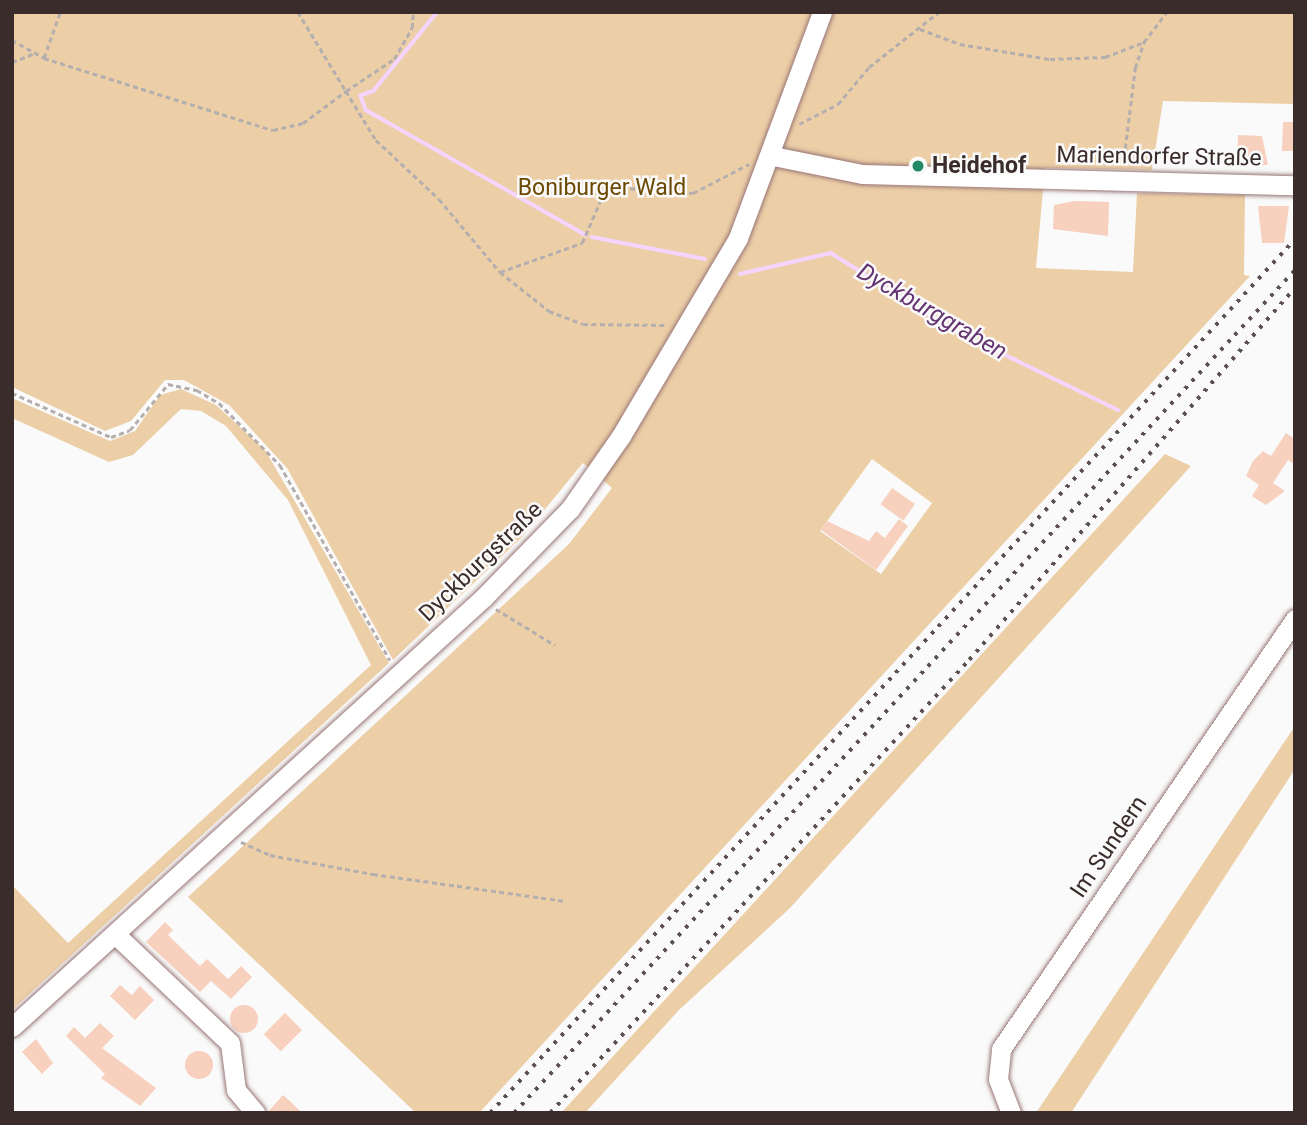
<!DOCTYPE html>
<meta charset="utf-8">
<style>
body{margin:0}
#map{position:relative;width:1307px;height:1125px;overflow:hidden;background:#fafafa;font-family:Roboto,sans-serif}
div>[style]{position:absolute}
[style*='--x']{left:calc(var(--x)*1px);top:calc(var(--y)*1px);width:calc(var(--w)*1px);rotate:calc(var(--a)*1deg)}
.green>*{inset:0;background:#eccfa7}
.stream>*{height:3.5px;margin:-1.75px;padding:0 1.75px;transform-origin:1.75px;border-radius:1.75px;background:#f5d4ff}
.building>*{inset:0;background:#f7d0be;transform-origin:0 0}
.round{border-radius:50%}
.path>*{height:2.5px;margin-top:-1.25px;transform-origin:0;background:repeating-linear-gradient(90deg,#b4aeae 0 5px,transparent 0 8.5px)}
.roads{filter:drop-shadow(0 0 2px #987576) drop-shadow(0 0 2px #987576)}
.minor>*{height:19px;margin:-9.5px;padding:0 9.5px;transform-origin:9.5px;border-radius:9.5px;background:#fff}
.rail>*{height:3.5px;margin-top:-1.75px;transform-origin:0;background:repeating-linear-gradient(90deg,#5c5050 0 3.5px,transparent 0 10.5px)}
.dots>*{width:19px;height:19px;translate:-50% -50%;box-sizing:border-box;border:4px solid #fafafa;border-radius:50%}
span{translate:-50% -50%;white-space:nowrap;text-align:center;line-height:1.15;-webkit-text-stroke:5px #fafafa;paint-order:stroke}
.street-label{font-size:23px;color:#3b2c2c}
.poi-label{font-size:23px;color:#3b2c2c;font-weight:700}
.left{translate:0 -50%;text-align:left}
.park-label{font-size:23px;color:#6c4800}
.water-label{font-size:24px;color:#643372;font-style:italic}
.frame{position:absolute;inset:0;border:14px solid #3b2c2c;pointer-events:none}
</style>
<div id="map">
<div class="green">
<i style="clip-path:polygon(evenodd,12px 12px,1295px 12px,1295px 104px,1163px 101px,1152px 170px,1045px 168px,1036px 268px,1133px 272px,1137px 193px,1245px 195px,1244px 275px,1250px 276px,479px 1113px,416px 1113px,188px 897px,569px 544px,612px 488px,583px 463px,522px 537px,393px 660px,287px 468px,229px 405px,184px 380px,165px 380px,131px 421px,105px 431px,12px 387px,12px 12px,872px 459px,932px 503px,881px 574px,820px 531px,872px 459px)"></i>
<i style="clip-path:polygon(181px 389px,216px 405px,265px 450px,389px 663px,12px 1010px,12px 885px,68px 943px,371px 665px,288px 500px,226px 426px,201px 411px,181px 409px,133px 455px,109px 462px,12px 418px,12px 398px,110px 441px,135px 431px,160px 395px)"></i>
<i style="clip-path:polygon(1165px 454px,1191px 466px,790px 908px,679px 1010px,585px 1113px,561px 1113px)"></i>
<i style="clip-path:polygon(1295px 726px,1295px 769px,1071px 1113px,1036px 1113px)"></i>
</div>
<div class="stream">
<i style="--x:438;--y:12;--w:102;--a:129"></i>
<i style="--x:374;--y:91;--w:14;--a:159"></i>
<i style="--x:361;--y:96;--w:15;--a:70"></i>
<i style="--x:366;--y:110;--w:253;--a:29.6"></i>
<i style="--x:592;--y:237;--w:115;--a:11"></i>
<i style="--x:740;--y:274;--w:93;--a:-13"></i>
<i style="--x:831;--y:253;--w:143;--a:32.1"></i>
<i style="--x:952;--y:329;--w:185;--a:26"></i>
</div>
<div class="building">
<i style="clip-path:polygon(1283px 122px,1293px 122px,1295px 151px,1282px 151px)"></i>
<i style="clip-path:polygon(1238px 135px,1262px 136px,1268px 165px,1237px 164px)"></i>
<i style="clip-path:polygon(1074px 201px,1109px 202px,1108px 236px,1053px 229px,1054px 205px)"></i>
<i style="clip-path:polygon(1258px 206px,1289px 206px,1284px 243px,1262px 243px)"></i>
<i style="clip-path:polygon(1286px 433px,1295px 439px,1295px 465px,1288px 460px,1273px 483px,1285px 491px,1266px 505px,1252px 496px,1259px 485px,1246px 476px,1253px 461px,1263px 451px,1271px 456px)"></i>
<i style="left:892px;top:488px;width:28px;height:20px;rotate:35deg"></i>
<i style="clip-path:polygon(899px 519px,908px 526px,876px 570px,821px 530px,827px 521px,869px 541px,876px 531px,885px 538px)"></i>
<i style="clip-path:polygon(165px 922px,173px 930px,168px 935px,200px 966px,207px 959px,228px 979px,241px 966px,252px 977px,231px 999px,211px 981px,200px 992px,146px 942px)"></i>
<i style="clip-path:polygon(120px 985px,132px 995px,140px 986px,154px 1000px,135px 1020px,110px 996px)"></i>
<i class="round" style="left:230px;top:1005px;width:28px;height:28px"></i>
<i style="left:285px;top:1013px;width:24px;height:30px;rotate:45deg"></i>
<i style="clip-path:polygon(100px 1023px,114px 1036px,102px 1048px,156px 1088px,140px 1106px,101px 1078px,105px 1074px,66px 1036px,74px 1027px,85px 1038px)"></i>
<i style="clip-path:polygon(36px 1039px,53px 1063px,42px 1074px,22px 1052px)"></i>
<i class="round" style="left:185px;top:1051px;width:28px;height:28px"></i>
<i style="clip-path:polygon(283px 1095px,292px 1103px,302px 1113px,267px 1113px)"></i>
</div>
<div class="path">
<i style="--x:298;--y:12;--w:92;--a:58.7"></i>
<i style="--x:346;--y:91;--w:58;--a:-33.7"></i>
<i style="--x:394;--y:59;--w:36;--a:-60"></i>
<i style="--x:412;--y:28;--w:16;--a:-86"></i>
<i style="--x:920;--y:29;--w:43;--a:20.6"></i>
<i style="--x:960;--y:44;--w:91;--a:9.5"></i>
<i style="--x:1050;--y:59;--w:55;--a:-2.1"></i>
<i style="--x:1105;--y:57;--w:42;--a:-21"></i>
<i style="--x:12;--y:40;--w:37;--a:29"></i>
<i style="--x:44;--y:58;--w:49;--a:-70.8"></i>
<i style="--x:44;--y:58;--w:240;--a:17.5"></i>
<i style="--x:273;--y:130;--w:31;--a:-13"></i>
<i style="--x:303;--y:123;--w:54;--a:-36.7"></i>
<i style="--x:346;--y:91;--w:57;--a:58.5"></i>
<i style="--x:376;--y:140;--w:86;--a:43.1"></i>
<i style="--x:439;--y:199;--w:95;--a:50.1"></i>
<i style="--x:500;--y:272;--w:63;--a:38.5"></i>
<i style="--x:549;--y:311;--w:36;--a:21"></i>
<i style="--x:583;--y:324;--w:84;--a:0.7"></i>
<i style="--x:12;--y:62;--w:25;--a:-21"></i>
<i style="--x:799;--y:124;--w:44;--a:-27.1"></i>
<i style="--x:838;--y:104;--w:48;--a:-50"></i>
<i style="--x:869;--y:67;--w:89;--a:-38.2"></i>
<i style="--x:1123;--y:165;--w:98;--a:-82.9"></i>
<i style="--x:1135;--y:68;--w:28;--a:-71"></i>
<i style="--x:1144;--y:42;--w:38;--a:-53"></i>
<i style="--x:500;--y:272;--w:87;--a:-19.5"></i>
<i style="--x:582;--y:243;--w:50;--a:-66.5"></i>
<i style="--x:602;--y:197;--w:15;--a:-42"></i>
<i style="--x:613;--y:187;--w:80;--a:4.3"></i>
<i style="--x:693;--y:193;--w:63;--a:-27.4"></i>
<i style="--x:12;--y:393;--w:108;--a:24"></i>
<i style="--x:111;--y:437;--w:20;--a:-20"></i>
<i style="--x:130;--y:430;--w:60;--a:-50.4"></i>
<i style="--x:168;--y:384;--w:30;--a:12"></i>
<i style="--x:197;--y:390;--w:26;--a:31"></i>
<i style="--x:219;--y:403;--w:87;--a:45.5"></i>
<i style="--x:280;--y:465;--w:224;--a:60.6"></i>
<i style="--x:496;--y:609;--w:69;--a:31.4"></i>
<i style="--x:241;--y:842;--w:32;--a:24"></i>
<i style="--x:270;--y:855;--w:105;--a:10.5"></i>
<i style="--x:373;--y:874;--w:195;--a:8"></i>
</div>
<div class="roads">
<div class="minor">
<i style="--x:773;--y:156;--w:91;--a:11.4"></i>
<i style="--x:862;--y:174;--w:433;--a:1.5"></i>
<i style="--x:115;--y:934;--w:158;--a:43.5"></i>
<i style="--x:230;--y:1043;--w:47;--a:82.7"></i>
<i style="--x:236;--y:1090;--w:30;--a:50"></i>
<i style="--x:12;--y:1027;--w:639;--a:-42.33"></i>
<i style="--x:484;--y:597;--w:123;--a:-45.7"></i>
<i style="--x:570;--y:509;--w:89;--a:-55.1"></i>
<i style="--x:621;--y:436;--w:230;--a:-59.4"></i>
<i style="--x:738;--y:238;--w:241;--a:-69.6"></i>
<i style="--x:1011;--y:1113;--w:36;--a:-111"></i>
<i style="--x:998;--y:1079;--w:30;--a:-84"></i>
<i style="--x:1001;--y:1049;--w:521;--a:-55.64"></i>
</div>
</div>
<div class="rail">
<i style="--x:490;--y:1113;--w:1188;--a:-47.35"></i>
<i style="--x:514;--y:1113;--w:1149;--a:-47.19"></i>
<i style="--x:550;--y:1113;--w:617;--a:-47.23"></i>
<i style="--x:969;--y:660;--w:495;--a:-48.8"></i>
</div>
<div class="dots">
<i style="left:918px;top:166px;background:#228965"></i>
</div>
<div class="street-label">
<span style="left:1159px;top:157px;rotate:1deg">Mariendorfer Straße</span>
<span style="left:481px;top:562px;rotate:-44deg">Dyckburgstraße</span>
<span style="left:1109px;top:847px;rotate:-56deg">Im Sundern</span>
</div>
<div class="poi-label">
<span class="left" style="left:932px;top:166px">Heidehof</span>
</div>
<div class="park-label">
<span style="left:602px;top:188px">Boniburger Wald</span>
</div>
<div class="water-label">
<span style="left:932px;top:312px;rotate:30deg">Dyckburggraben</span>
</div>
<div class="frame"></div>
</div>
